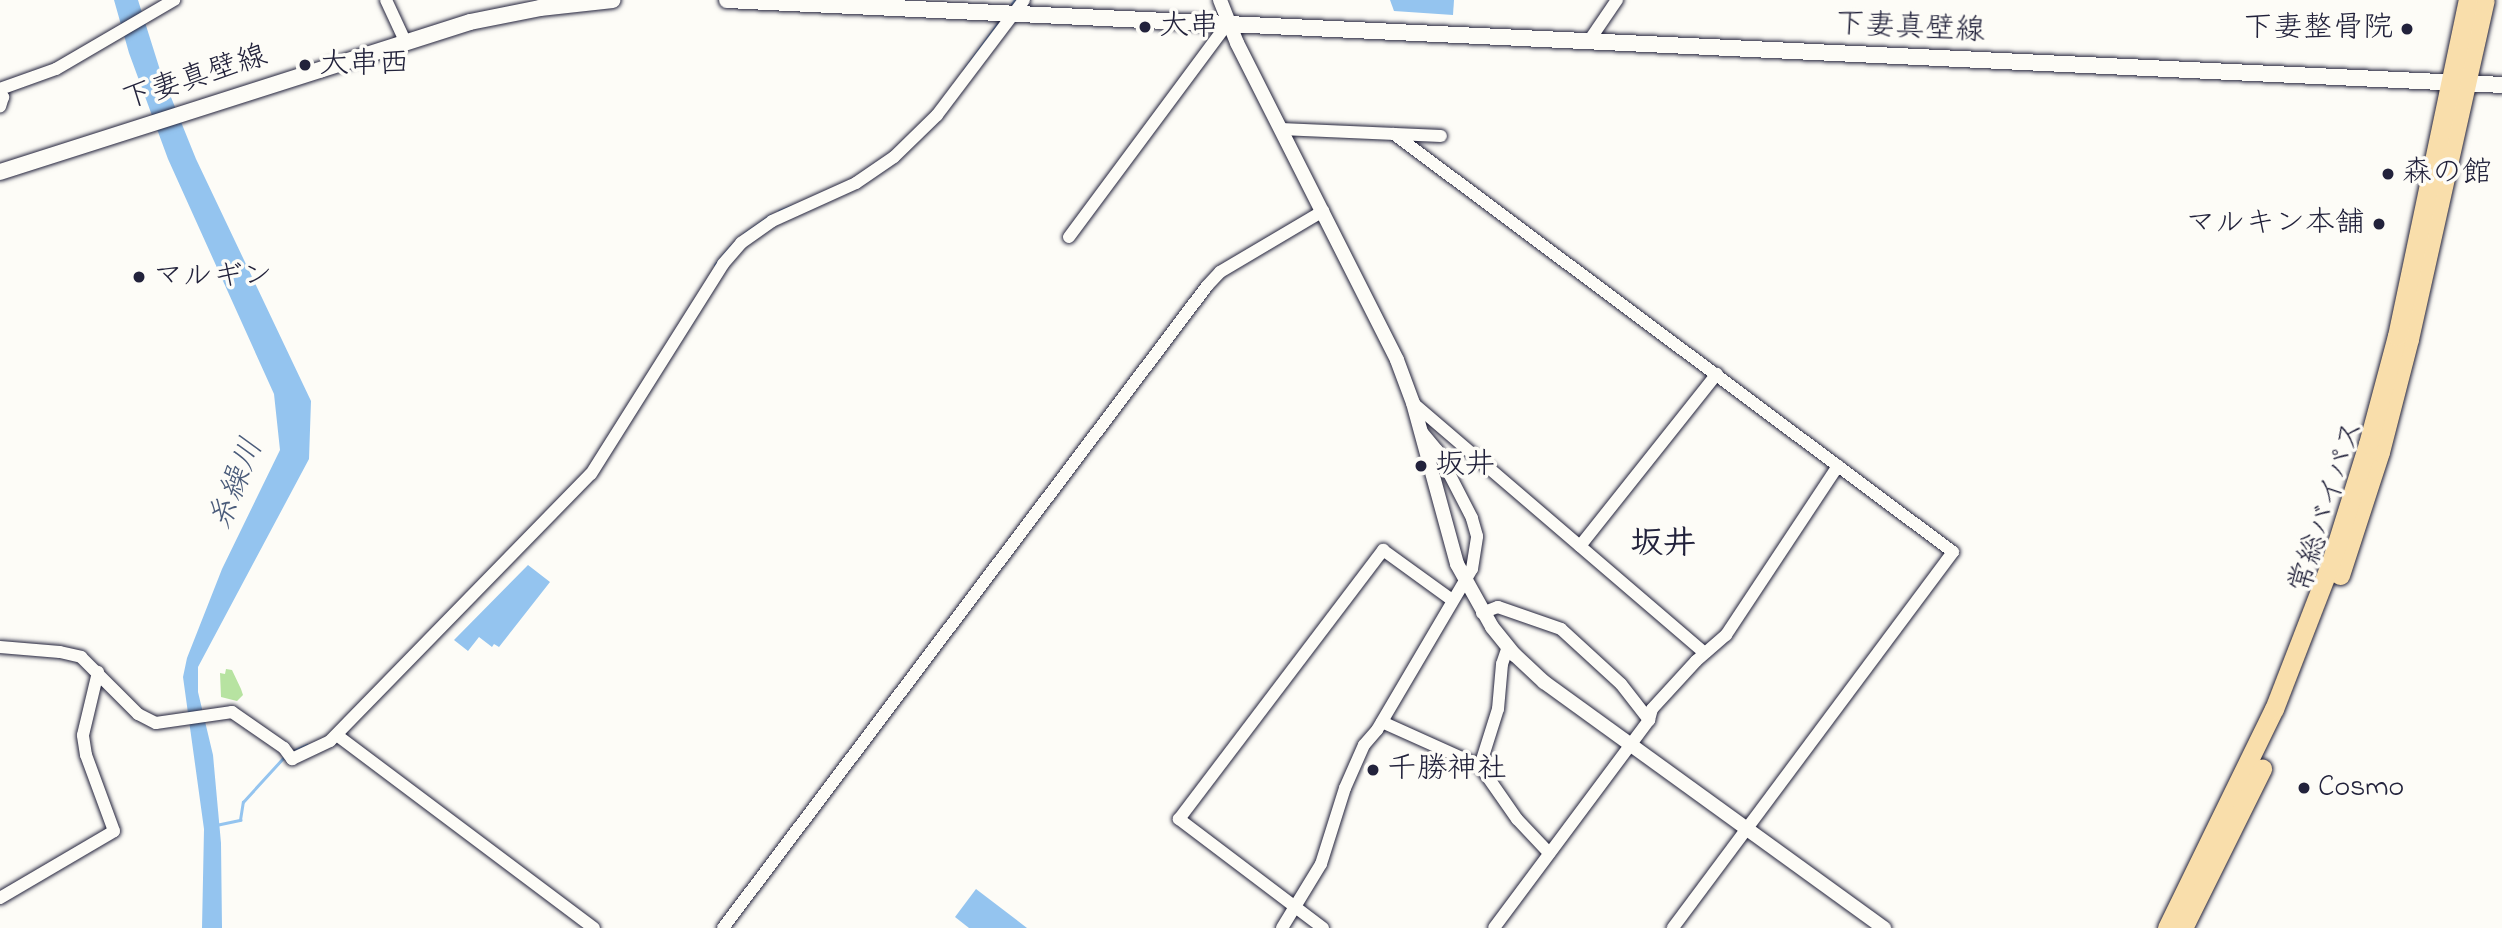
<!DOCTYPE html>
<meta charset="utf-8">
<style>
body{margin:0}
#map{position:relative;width:2502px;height:928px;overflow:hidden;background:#fdfcf7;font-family:"Indie Flower","Klee One",sans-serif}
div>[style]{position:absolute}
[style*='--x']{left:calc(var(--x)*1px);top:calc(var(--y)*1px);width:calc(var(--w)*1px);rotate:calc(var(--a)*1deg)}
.green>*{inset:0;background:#b7e3a1}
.water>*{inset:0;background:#94c4ef}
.stream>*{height:2.5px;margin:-1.25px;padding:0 1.25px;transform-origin:1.25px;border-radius:1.25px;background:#94c4ef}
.roads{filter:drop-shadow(0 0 2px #22223b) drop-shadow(0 0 2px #22223b)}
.minor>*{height:12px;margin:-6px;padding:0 6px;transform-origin:6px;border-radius:6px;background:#fdfcf7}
.tertiary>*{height:14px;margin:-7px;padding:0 7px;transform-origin:7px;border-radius:7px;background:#fdfcf7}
.secondary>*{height:16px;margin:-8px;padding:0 8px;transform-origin:8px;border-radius:8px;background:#fdfcf7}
.trunk>*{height:19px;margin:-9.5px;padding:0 9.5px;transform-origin:9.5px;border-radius:9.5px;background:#f9deab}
.dots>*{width:19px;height:19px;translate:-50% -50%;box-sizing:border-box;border:4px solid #fdfcf7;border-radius:50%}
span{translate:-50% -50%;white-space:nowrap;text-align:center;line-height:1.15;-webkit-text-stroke:7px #fdfcf7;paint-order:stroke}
.poi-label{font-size:30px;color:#22223b}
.left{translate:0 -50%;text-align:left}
.right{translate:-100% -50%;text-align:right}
.street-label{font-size:30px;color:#22223b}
.water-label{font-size:32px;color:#4a5b7a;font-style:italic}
.quarter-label{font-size:33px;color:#22223b;font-weight:700}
</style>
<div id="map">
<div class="green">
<i style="clip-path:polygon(226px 669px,232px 670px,241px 689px,243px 695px,237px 701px,221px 697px,220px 673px,225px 674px)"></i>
</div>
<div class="water">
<i style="clip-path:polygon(114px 0,138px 0,160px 70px,196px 159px,311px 401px,309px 459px,198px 667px,198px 692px,213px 755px,221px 843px,222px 928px,202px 928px,204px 829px,183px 677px,187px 658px,222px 569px,280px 450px,274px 394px,168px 159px,129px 53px)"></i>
<i style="clip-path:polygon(1390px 0,1454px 0,1453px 15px,1394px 11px)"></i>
<i style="clip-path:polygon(528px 565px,550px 582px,499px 647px,494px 644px,492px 647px,479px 637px,468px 651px,454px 640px)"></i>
<i style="clip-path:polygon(976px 889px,1027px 928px,969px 928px,955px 917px)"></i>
</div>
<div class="stream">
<i style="--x:1012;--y:4;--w:5;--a:-53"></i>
<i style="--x:964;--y:70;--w:59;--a:-53.9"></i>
<i style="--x:779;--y:211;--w:14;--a:-21"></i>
<i style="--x:744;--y:234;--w:32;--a:-35"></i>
<i style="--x:715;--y:265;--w:25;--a:-50"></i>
<i style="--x:291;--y:752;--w:17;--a:-24"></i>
<i style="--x:216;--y:825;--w:25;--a:-12"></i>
<i style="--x:240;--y:820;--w:18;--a:-81"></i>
<i style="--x:243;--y:802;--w:62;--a:-47.6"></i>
</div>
<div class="roads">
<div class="minor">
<i style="--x:386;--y:0;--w:45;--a:65.1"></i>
<i style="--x:1589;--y:41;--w:50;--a:-55.7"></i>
<i style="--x:0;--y:89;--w:59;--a:-19.7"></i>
<i style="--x:56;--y:69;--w:137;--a:-30.3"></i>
<i style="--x:0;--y:95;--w:4;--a:34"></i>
<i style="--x:3;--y:97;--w:10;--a:107"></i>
<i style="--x:1281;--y:129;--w:160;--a:2.5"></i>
<i style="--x:1394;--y:134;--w:698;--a:36.79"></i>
<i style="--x:1953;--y:552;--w:469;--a:126.7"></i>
<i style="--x:1069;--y:237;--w:267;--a:-53.4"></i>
<i style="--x:1413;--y:403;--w:383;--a:40.6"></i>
<i style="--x:1580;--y:546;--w:220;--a:-51.5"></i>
<i style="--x:1482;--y:613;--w:17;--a:-21"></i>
<i style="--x:1498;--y:607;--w:67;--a:19.2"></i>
<i style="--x:1561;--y:629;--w:81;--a:42.5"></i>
<i style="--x:1621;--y:684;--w:46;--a:52.1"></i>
<i style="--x:1649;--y:720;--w:259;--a:126.7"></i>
<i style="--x:0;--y:647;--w:60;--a:4.8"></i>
<i style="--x:60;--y:652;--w:22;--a:13"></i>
<i style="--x:81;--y:657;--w:81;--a:45"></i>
<i style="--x:138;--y:714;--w:20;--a:27"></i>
<i style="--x:156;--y:723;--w:77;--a:-8.2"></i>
<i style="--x:232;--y:712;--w:63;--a:34.7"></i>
<i style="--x:284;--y:748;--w:14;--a:54"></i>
<i style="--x:292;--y:759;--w:42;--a:-25.3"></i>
<i style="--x:330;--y:741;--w:373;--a:-45.7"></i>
<i style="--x:591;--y:474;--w:248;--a:-57.8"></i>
<i style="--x:723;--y:264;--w:28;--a:-49"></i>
<i style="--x:741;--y:243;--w:38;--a:-35"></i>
<i style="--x:772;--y:221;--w:92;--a:-24.3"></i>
<i style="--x:856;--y:183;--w:46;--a:-34.4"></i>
<i style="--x:894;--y:157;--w:60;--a:-44.3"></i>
<i style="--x:937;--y:115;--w:144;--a:-52.9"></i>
<i style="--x:1649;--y:720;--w:11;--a:-75"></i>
<i style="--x:1652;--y:709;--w:65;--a:-47.5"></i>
<i style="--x:1696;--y:661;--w:40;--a:-41"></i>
<i style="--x:1726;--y:635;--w:203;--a:-56.5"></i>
<i style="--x:1382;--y:722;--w:107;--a:24.2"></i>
<i style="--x:1480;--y:766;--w:65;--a:55.1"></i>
<i style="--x:1517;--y:819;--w:47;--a:46.7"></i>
<i style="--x:338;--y:736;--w:320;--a:36.9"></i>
<i style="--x:1480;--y:766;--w:60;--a:-72.5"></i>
<i style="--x:1498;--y:709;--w:45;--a:-84.9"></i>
<i style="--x:1502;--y:664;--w:18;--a:-71"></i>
<i style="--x:0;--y:898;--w:132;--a:-30.4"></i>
<i style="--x:114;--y:831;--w:81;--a:-110.2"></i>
<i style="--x:86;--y:755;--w:20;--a:-99"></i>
<i style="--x:83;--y:735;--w:65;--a:-76.6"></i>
<i style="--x:723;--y:928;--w:804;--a:-52.99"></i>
<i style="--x:1207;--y:286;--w:19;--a:-47"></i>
<i style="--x:1220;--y:272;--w:120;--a:-30.6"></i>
<i style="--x:1282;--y:928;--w:75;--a:-58.6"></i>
<i style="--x:1321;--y:864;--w:80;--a:-72.5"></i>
<i style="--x:1345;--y:788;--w:47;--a:-66.2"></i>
<i style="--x:1364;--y:745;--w:20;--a:-49"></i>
<i style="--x:1377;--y:730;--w:187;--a:-59.5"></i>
<i style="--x:1472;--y:569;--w:33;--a:-81"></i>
<i style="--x:1477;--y:536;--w:19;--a:-106"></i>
<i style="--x:1472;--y:518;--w:76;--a:-117.2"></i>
<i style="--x:1437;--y:450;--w:26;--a:-130"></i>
<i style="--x:1323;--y:928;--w:181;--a:-142.9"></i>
<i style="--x:1179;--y:819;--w:338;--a:-52.8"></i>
<i style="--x:1383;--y:550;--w:85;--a:35.9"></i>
</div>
<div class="tertiary">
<i style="--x:1220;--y:0;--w:46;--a:68.4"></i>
<i style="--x:1237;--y:43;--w:355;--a:63.2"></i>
<i style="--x:1397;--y:360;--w:46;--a:69.6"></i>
<i style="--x:1413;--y:403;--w:167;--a:74.7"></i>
<i style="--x:1457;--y:564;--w:72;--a:60.9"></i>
<i style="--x:1492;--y:627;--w:36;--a:51"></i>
<i style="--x:1515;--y:655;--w:40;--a:43"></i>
<i style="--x:1544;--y:682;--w:420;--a:35.9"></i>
</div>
<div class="secondary">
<i style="--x:727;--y:0;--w:1777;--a:2.74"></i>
<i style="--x:0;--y:172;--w:493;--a:-17.7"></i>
<i style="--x:470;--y:22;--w:71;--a:-11.3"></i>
<i style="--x:540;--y:8;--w:73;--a:-6.3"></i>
</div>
<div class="trunk">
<i style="--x:2340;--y:575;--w:129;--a:-72"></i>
<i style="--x:2380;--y:452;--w:117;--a:-75.6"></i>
<i style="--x:2409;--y:339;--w:347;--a:-77.4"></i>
<i style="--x:2167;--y:928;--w:244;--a:-64"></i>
<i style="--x:2274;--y:709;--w:158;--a:-68.8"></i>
<i style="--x:2331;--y:562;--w:124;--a:-72.6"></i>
<i style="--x:2368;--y:444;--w:112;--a:-75"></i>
<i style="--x:2397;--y:336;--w:343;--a:-78.1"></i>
<i style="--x:2183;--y:928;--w:178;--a:-63.6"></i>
</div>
</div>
<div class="dots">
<i style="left:1145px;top:27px;background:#22223b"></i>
<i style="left:2407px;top:29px;background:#22223b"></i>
<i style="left:305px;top:65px;background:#22223b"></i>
<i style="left:2388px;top:174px;background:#22223b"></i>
<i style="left:2379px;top:224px;background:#22223b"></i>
<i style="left:139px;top:277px;background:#22223b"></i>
<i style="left:1421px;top:466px;background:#22223b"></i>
<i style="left:1373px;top:770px;background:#22223b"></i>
<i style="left:2304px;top:788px;background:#22223b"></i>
</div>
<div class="poi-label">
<span class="left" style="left:1159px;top:27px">大串</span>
<span class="right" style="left:2393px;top:29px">下妻整骨院</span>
<span class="left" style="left:319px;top:65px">大串西</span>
<span class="left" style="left:2402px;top:174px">森の館</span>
<span class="right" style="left:2365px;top:224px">マルキン本舗</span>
<span class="left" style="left:153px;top:277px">マルギン</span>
<span class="left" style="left:1435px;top:466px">坂井</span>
<span class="left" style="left:1387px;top:770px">千勝神社</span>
<span class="left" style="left:2318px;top:788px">Cosmo</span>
</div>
<div class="street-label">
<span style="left:1910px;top:29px;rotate:3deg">下妻真壁線</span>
<span style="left:195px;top:79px;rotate:-18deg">下妻真壁線</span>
<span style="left:2328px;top:507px;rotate:-72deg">常総バイパス</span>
</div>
<div class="water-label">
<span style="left:238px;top:485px;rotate:-68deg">糸繰川</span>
</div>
<div class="quarter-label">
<span style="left:1663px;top:546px">坂井</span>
</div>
</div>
